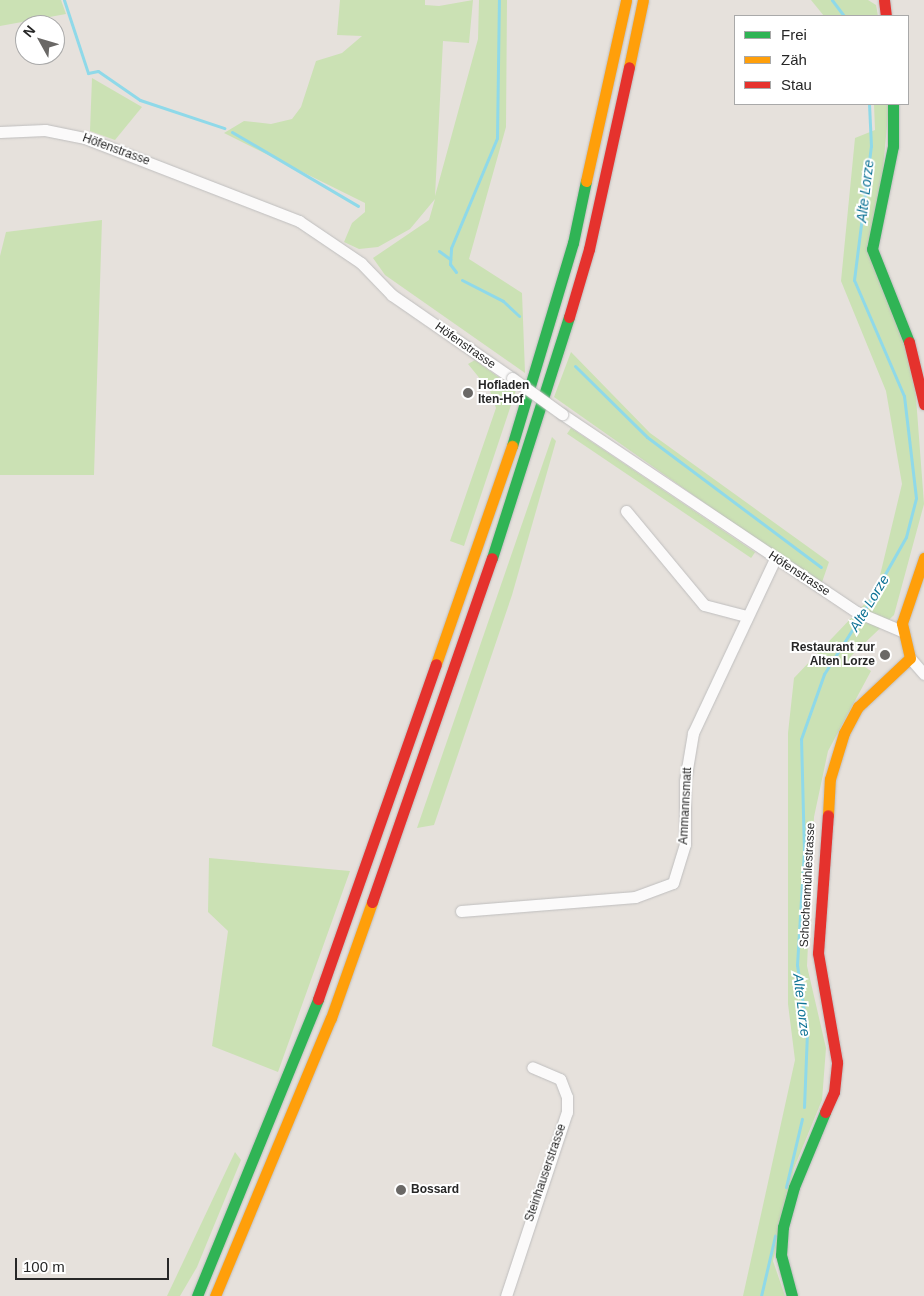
<!DOCTYPE html>
<meta charset="utf-8">
<style>
body{margin:0}
#map{position:relative;width:924px;height:1296px;overflow:hidden;background:#e6e1dc;font-family:Helvetica,sans-serif}
div>[style]{position:absolute}
[style*='--x']{left:calc(var(--x)*1px);top:calc(var(--y)*1px);width:calc(var(--w)*1px);rotate:calc(var(--a)*1deg)}
.green>*{inset:0;background:#cbe1b4;transform-origin:0 0}
.stream>*{height:3px;margin:-1.5px;padding:0 1.5px;transform-origin:1.5px;border-radius:1.5px;background:#8fd9e9}
.roads{filter:drop-shadow(0 0 1px #bfbebe) drop-shadow(0 0 1px #bfbebe)}
.street>*{height:11px;margin:-5.5px;padding:0 5.5px;transform-origin:5.5px;border-radius:5.5px;background:#fbfafa}
.fast>*{height:11px;margin:-5.5px;padding:0 5.5px;transform-origin:5.5px;border-radius:5.5px;background:#30b455}
.slow>*{height:11px;margin:-5.5px;padding:0 5.5px;transform-origin:5.5px;border-radius:5.5px;background:#ff9f0a}
.jam>*{height:11px;margin:-5.5px;padding:0 5.5px;transform-origin:5.5px;border-radius:5.5px;background:#e5322d}
.bridges{filter:drop-shadow(0 0 1px #bfbebe) drop-shadow(0 0 1px #bfbebe)}
.street-bridge>*{height:11px;margin:-5.5px;padding:0 5.5px;transform-origin:5.5px;border-radius:5.5px;background:#fbfafa}
.dots>*{width:14px;height:14px;translate:-50% -50%;box-sizing:border-box;border:2px solid #fff;border-radius:50%}
span{translate:-50% -50%;white-space:nowrap;text-align:center;line-height:1.15;-webkit-text-stroke:4px #fff;paint-order:stroke}
.street-label{font-size:12px;color:#272727}
.poi-label{font-size:12px;color:#272727;font-weight:700}
.left{translate:0 -50%;text-align:left}
.right{translate:-100% -50%;text-align:right}
.water-label{font-size:14px;color:#0d7295;font-style:italic}
.legend{position:absolute;left:734px;top:15px;width:175px;height:90px;box-sizing:border-box;background:#fff;border:1px solid #a9a9a9;margin:0;padding:6px 9px;list-style:none;font-size:15px;color:#272727}
.legend li{display:flex;align-items:center;gap:10px;height:25px}
.legend b{width:25px;border:1px solid #a9a9a9}
.north{position:absolute;left:15px;top:15px;width:50px;height:50px;box-sizing:border-box;background:#fff;border:1px solid #a9a9a9;border-radius:50%;rotate:309deg;font-size:14px;font-weight:700;line-height:20px;text-align:center;color:#272727}
.north::after{content:'';display:block;margin:auto;width:18px;height:22px;background:#6a6866;clip-path:polygon(50% 0,100% 100%,50% 72%,0 100%)}
.scale{position:absolute;left:15px;top:1258px;width:154px;height:22px;box-sizing:border-box;border:2px solid #272727;border-top:0;padding-left:6px;font-size:15px;line-height:18px;white-space:nowrap;color:#272727;-webkit-text-stroke:4px #fff;paint-order:stroke}
</style>
<div id="map">
<div class="green">
<i style="clip-path:polygon(0 0,61px 0,66px 14px,0 26px)"></i>
<i style="clip-path:polygon(340px 0,425px 0,425px 5px,439px 6px,473px 0,469px 43px,443px 41px,435px 196px,478px 39px,479px 0,507px 0,506px 127px,469px 259px,522px 293px,525px 373px,385px 275px,373px 258px,429px 220px,435px 199px,410px 229px,378px 247px,359px 249px,344px 242px,352px 223px,365px 212px,365px 203px,224px 133px,244px 121px,271px 124px,292px 119px,301px 107px,316px 61px,342px 53px,362px 36px,337px 35px)"></i>
<i style="clip-path:polygon(811px 0,868px 0,876px 5px,878px 16px,824px 16px)"></i>
<i style="clip-path:polygon(92px 78px,142px 107px,115px 140px,90px 131px)"></i>
<i style="clip-path:polygon(874px 104px,889px 104px,880px 201px,867px 247px,914px 371px,924px 504px,894px 615px,850px 657px,871px 671px,828px 751px,814px 817px,807px 966px,826px 1048px,822px 1100px,794px 1168px,773px 1261px,785px 1296px,743px 1296px,795px 1060px,788px 1004px,788px 733px,794px 678px,876px 592px,902px 484px,886px 391px,841px 281px,855px 138px,875px 130px)"></i>
<i style="clip-path:polygon(102px 220px,94px 475px,0 475px,0 256px,6px 232px)"></i>
<i style="clip-path:polygon(571px 352px,650px 433px,829px 562px,821px 585px,554px 397px)"></i>
<i style="clip-path:polygon(475px 360px,516px 390px,464px 546px,450px 541px,496px 408px,490px 391px,468px 364px)"></i>
<i style="left:571px;top:428px;width:222px;height:7px;rotate:34deg"></i>
<i style="clip-path:polygon(552px 437px,556px 441px,512px 595px,434px 825px,417px 828px)"></i>
<i style="clip-path:polygon(209px 858px,350px 871px,278px 1072px,212px 1046px,228px 931px,208px 912px)"></i>
<i style="clip-path:polygon(235px 1152px,241px 1160px,197px 1267px,180px 1296px,167px 1296px)"></i>
</div>
<div class="stream">
<i style="--x:64;--y:0;--w:77;--a:71.8"></i>
<i style="--x:88;--y:73;--w:10;--a:-11"></i>
<i style="--x:98;--y:71;--w:51;--a:34.6"></i>
<i style="--x:140;--y:100;--w:89;--a:18.4"></i>
<i style="--x:832;--y:0;--w:20;--a:53"></i>
<i style="--x:232;--y:132;--w:146;--a:30.4"></i>
<i style="--x:439;--y:251;--w:14;--a:36"></i>
<i style="--x:456;--y:272;--w:10;--a:-127"></i>
<i style="--x:450;--y:264;--w:16;--a:-86"></i>
<i style="--x:451;--y:248;--w:119;--a:-67.3"></i>
<i style="--x:497;--y:138;--w:138;--a:-89.2"></i>
<i style="--x:462;--y:280;--w:46;--a:27.1"></i>
<i style="--x:503;--y:301;--w:22;--a:43"></i>
<i style="--x:575;--y:366;--w:101;--a:44.6"></i>
<i style="--x:647;--y:437;--w:217;--a:36.8"></i>
<i style="--x:864;--y:611;--w:85;--a:-60.4"></i>
<i style="--x:906;--y:537;--w:40;--a:-75.6"></i>
<i style="--x:916;--y:498;--w:103;--a:-96.7"></i>
<i style="--x:904;--y:396;--w:126;--a:-113.3"></i>
<i style="--x:854;--y:280;--w:135;--a:-82.8"></i>
<i style="--x:871;--y:146;--w:42;--a:-92.7"></i>
<i style="--x:804;--y:1107;--w:76;--a:-87.7"></i>
<i style="--x:807;--y:1031;--w:67;--a:-98.6"></i>
<i style="--x:797;--y:965;--w:113;--a:-86.5"></i>
<i style="--x:804;--y:852;--w:113;--a:-91.5"></i>
<i style="--x:801;--y:739;--w:69;--a:-70.5"></i>
<i style="--x:824;--y:674;--w:69;--a:-57.5"></i>
<i style="--x:786;--y:1187;--w:70;--a:-76.8"></i>
<i style="--x:761;--y:1296;--w:62;--a:-76.9"></i>
</div>
<div class="roads">
<div class="street">
<i style="--x:0;--y:132;--w:45;--a:-2.5"></i>
<i style="--x:45;--y:130;--w:41;--a:11.3"></i>
<i style="--x:85;--y:138;--w:230;--a:21.2"></i>
<i style="--x:299;--y:221;--w:75;--a:34.1"></i>
<i style="--x:361;--y:263;--w:45;--a:45.9"></i>
<i style="--x:392;--y:295;--w:146;--a:34.7"></i>
<i style="--x:562;--y:414;--w:355;--a:33.9"></i>
<i style="--x:857;--y:612;--w:49;--a:22.9"></i>
<i style="--x:626;--y:511;--w:122;--a:50.3"></i>
<i style="--x:704;--y:605;--w:43;--a:14.7"></i>
<i style="--x:910;--y:658;--w:21;--a:49"></i>
<i style="--x:461;--y:911;--w:175;--a:-4.6"></i>
<i style="--x:635;--y:897;--w:40;--a:-20.2"></i>
<i style="--x:673;--y:883;--w:41;--a:-72.9"></i>
<i style="--x:685;--y:844;--w:63;--a:-90"></i>
<i style="--x:685;--y:781;--w:49;--a:-80.5"></i>
<i style="--x:693;--y:733;--w:192;--a:-64.8"></i>
<i style="--x:506;--y:1296;--w:194;--a:-71.7"></i>
<i style="--x:567;--y:1112;--w:15;--a:-90"></i>
<i style="--x:567;--y:1097;--w:19;--a:-111"></i>
<i style="--x:560;--y:1079;--w:30;--a:-157"></i>
</div>
<div class="fast">
<i style="--x:893;--y:104;--w:42;--a:90"></i>
<i style="--x:893;--y:146;--w:105;--a:101.5"></i>
<i style="--x:872;--y:249;--w:100;--a:68.3"></i>
<i style="--x:512;--y:446;--w:212;--a:-73.3"></i>
<i style="--x:573;--y:243;--w:63;--a:-78.2"></i>
<i style="--x:492;--y:558;--w:253;--a:-72.3"></i>
<i style="--x:197;--y:1296;--w:321;--a:-67.8"></i>
<i style="--x:792;--y:1296;--w:42;--a:-105"></i>
<i style="--x:781;--y:1255;--w:28;--a:-86"></i>
<i style="--x:783;--y:1227;--w:41;--a:-74.6"></i>
<i style="--x:794;--y:1187;--w:81;--a:-67.5"></i>
</div>
<div class="slow">
<i style="--x:629;--y:67;--w:68;--a:-78.2"></i>
<i style="--x:586;--y:181;--w:185;--a:-77.5"></i>
<i style="--x:436;--y:664;--w:231;--a:-70.8"></i>
<i style="--x:828;--y:815;--w:36;--a:-87"></i>
<i style="--x:830;--y:779;--w:48;--a:-73.1"></i>
<i style="--x:844;--y:733;--w:30;--a:-62"></i>
<i style="--x:858;--y:707;--w:71;--a:-43.3"></i>
<i style="--x:910;--y:658;--w:36;--a:-103"></i>
<i style="--x:902;--y:623;--w:69;--a:-71.3"></i>
<i style="--x:215;--y:1296;--w:301;--a:-67.4"></i>
<i style="--x:331;--y:1018;--w:123;--a:-70.5"></i>
</div>
<div class="jam">
<i style="--x:884;--y:0;--w:16;--a:83"></i>
<i style="--x:569;--y:317;--w:71;--a:-73.6"></i>
<i style="--x:589;--y:249;--w:186;--a:-77.6"></i>
<i style="--x:909;--y:342;--w:64;--a:76.4"></i>
<i style="--x:372;--y:902;--w:364;--a:-70.8"></i>
<i style="--x:318;--y:999;--w:355;--a:-70.6"></i>
<i style="--x:825;--y:1112;--w:22;--a:-66"></i>
<i style="--x:834;--y:1092;--w:30;--a:-84"></i>
<i style="--x:837;--y:1062;--w:111;--a:-99.9"></i>
<i style="--x:818;--y:953;--w:138;--a:-85.9"></i>
</div>
</div>
<div class="bridges">
<div class="street-bridge">
<i style="--x:512;--y:378;--w:62;--a:35.8"></i>
</div>
</div>
<div class="dots">
<i style="left:468px;top:393px;background:#6a6866"></i>
<i style="left:885px;top:655px;background:#6a6866"></i>
<i style="left:401px;top:1190px;background:#6a6866"></i>
</div>
<div class="street-label">
<span style="left:116px;top:150px;rotate:20deg">Höfenstrasse</span>
<span style="left:465px;top:346px;rotate:35deg">Höfenstrasse</span>
<span style="left:799px;top:574px;rotate:33deg">Höfenstrasse</span>
<span style="left:686px;top:806px;rotate:-87deg">Ammannsmatt</span>
<span style="left:808px;top:885px;rotate:-87deg">Schochenmühlestrasse</span>
<span style="left:546px;top:1173px;rotate:-71deg">Steinhauserstrasse</span>
</div>
<div class="poi-label">
<span class="left" style="left:478px;top:393px">Hofladen<br>Iten-Hof</span>
<span class="right" style="left:875px;top:655px">Restaurant zur<br>Alten Lorze</span>
<span class="left" style="left:411px;top:1190px">Bossard</span>
</div>
<div class="water-label">
<span style="left:865px;top:191px;rotate:-83deg">Alte Lorze</span>
<span style="left:869px;top:603px;rotate:-59deg">Alte Lorze</span>
<span style="left:802px;top:1005px;rotate:83deg">Alte Lorze</span>
</div>
<ul class="legend">
<li><b style="height:6px;background:#30b455"></b>Frei</li>
<li><b style="height:6px;background:#ff9f0a"></b>Zäh</li>
<li><b style="height:6px;background:#e5322d"></b>Stau</li>
</ul>
<div class="north">N</div>
<div class="scale">100 m</div>
</div>
